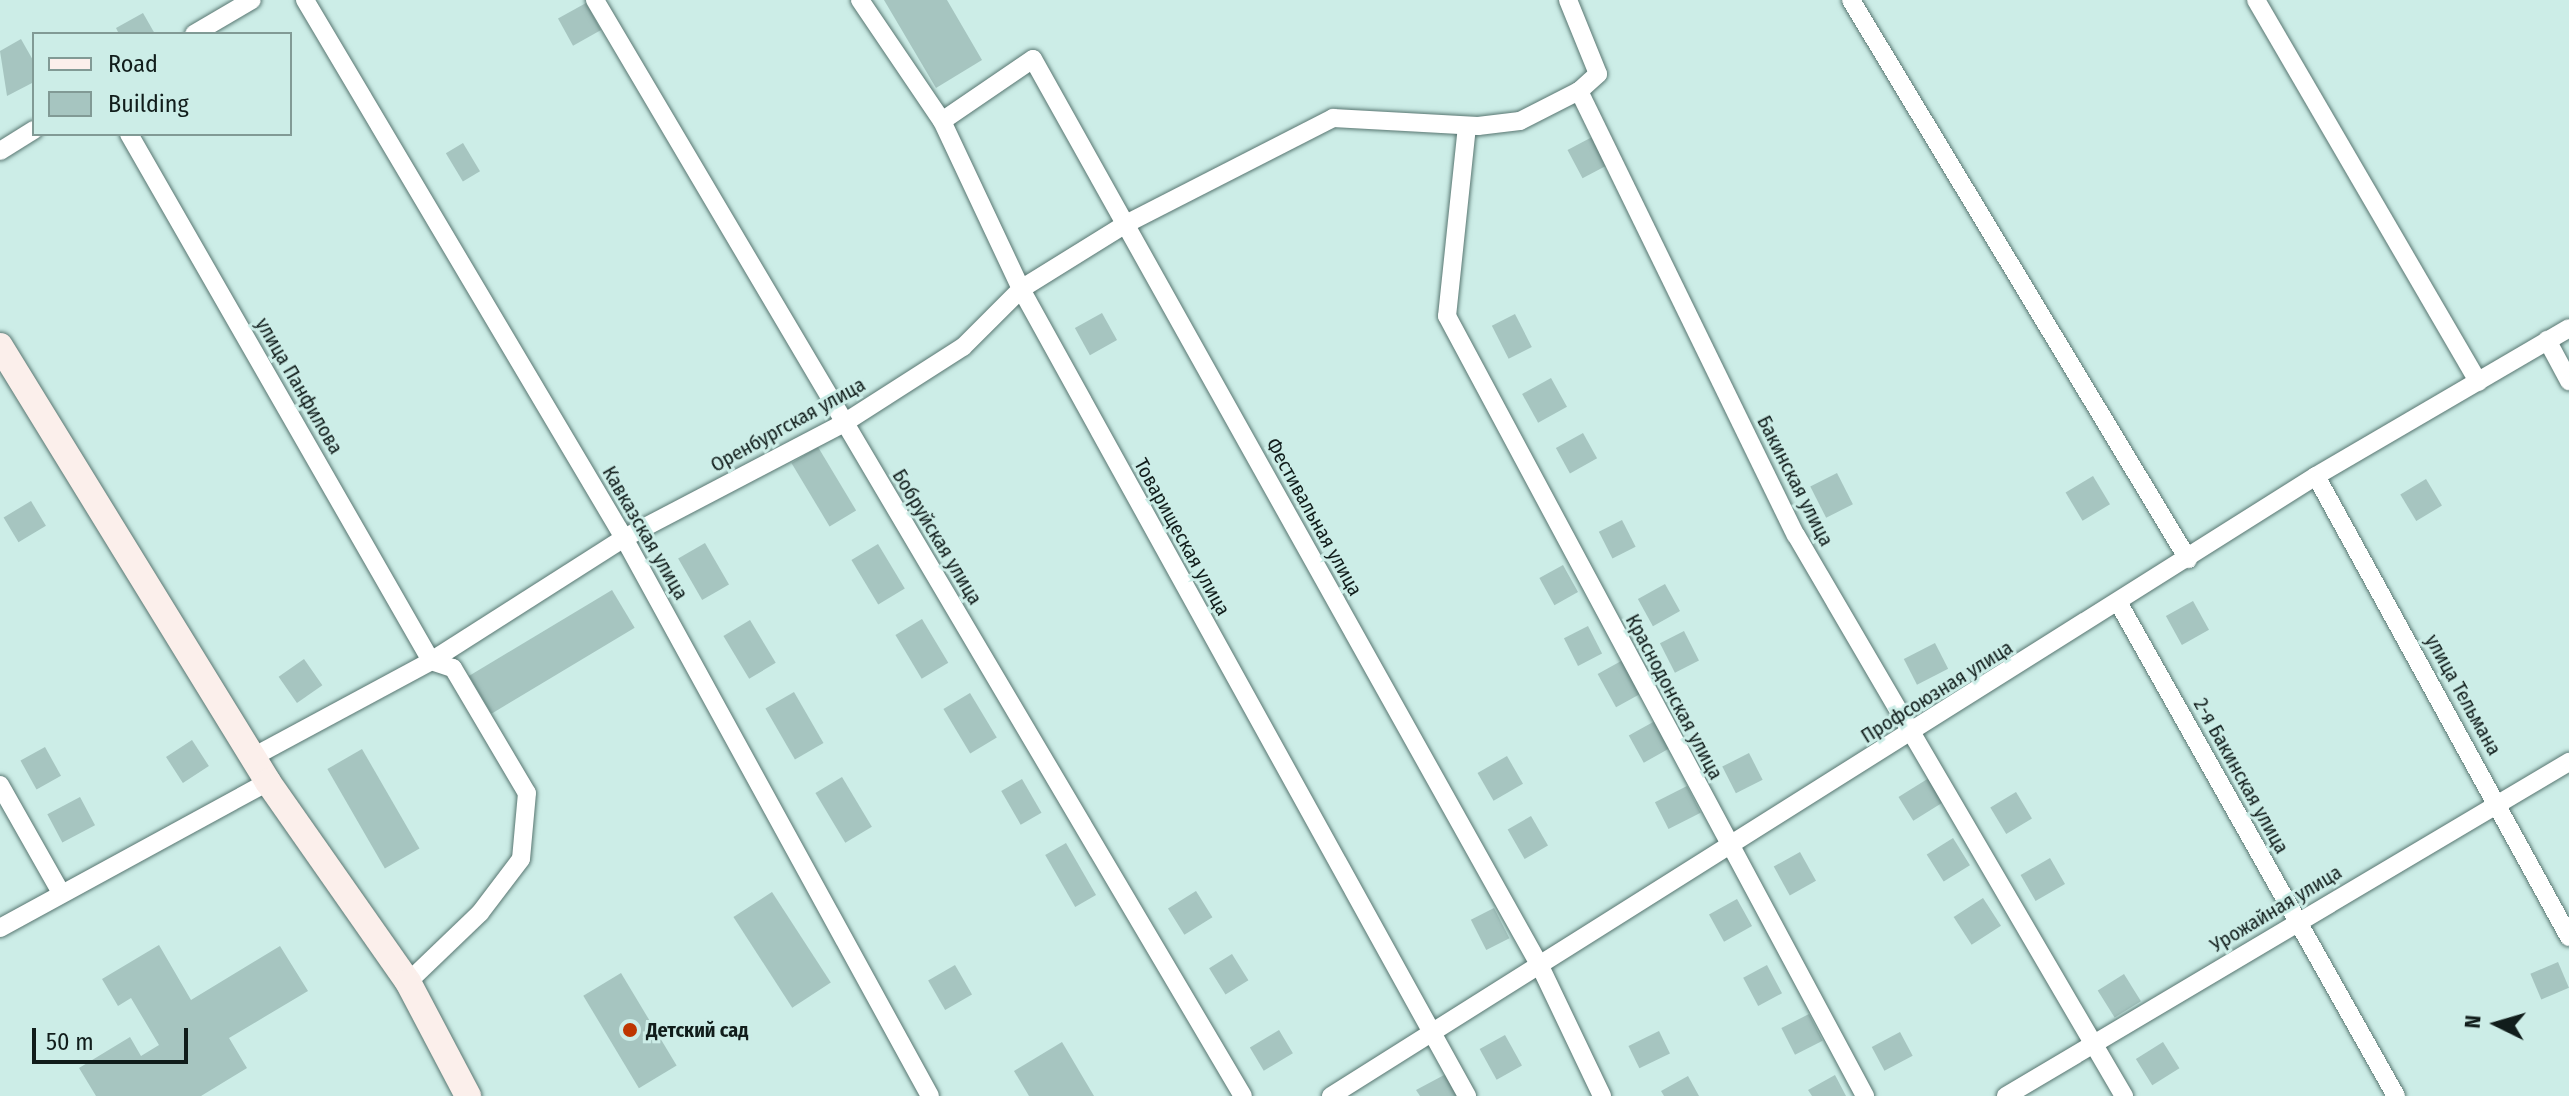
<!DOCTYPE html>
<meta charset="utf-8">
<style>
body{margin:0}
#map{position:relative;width:2569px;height:1096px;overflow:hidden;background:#ccede7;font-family:"Fira Sans Condensed",sans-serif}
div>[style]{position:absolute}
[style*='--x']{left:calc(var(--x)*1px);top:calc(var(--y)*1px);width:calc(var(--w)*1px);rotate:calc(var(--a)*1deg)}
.building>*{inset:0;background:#a6c5c0;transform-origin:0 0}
.roads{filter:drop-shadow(0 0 2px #587671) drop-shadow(0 0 2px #587671)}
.street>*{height:18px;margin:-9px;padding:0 9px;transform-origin:9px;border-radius:9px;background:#fff}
.secondary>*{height:26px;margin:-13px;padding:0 13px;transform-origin:13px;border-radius:13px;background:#fbefeb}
.dots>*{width:22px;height:22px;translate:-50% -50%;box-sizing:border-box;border:4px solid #ccede7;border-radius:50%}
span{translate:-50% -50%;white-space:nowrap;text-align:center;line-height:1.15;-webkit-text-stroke:6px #ccede7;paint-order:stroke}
.street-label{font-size:20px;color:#111d1b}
.poi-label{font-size:20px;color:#111d1b;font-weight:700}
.left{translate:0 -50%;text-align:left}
.legend{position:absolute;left:32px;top:32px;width:260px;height:104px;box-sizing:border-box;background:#ccede7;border:2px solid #819a95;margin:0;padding:10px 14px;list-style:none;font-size:24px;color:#111d1b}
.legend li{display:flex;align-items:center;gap:16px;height:40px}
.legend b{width:40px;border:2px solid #819a95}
.north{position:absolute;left:2457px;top:984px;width:80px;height:80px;-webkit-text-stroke:6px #ccede7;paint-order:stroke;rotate:275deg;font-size:22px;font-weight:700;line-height:32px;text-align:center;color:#111d1b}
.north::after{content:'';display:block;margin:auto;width:28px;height:36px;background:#111d1b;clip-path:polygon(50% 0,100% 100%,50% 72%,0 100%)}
.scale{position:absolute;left:32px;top:1028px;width:156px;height:36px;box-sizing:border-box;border:4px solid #111d1b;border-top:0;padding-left:10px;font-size:24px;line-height:28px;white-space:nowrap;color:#111d1b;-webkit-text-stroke:6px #ccede7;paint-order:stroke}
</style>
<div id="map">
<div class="building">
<i style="clip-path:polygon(884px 0,947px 0,982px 60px,936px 88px)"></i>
<i style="left:586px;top:3px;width:31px;height:32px;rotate:61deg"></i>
<i style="clip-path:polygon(143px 13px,155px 34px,119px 34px,116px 28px)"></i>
<i style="clip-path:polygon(21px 39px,34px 62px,34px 82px,7px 96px,0 51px)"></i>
<i style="left:1594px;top:136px;width:32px;height:30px;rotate:62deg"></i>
<i style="left:463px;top:143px;width:33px;height:20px;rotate:59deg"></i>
<i style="left:1102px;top:313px;width:31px;height:31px;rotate:61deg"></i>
<i style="left:1515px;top:314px;width:37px;height:26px;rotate:63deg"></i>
<i style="left:1551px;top:378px;width:33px;height:33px;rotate:61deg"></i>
<i style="left:1583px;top:433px;width:29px;height:31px;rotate:61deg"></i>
<i style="left:818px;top:447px;width:74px;height:31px;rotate:59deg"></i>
<i style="left:1837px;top:473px;width:35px;height:30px;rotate:63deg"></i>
<i style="left:2093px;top:476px;width:33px;height:32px;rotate:59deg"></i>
<i style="left:2426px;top:479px;width:31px;height:30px;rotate:59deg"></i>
<i style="left:31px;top:501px;width:29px;height:32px;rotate:59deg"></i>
<i style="left:1622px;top:520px;width:30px;height:26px;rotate:63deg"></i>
<i style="left:705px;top:543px;width:48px;height:31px;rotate:60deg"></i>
<i style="left:878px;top:544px;width:52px;height:31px;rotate:59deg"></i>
<i style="left:1563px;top:565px;width:31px;height:27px;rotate:61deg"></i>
<i style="left:1665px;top:584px;width:31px;height:31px;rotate:61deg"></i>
<i style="left:612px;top:590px;width:44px;height:167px;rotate:59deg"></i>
<i style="left:2193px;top:601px;width:33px;height:31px;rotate:61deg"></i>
<i style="left:922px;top:619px;width:51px;height:31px;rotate:59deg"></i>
<i style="left:750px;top:620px;width:50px;height:31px;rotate:59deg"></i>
<i style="left:1588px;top:626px;width:31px;height:27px;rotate:63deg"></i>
<i style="left:1684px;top:631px;width:33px;height:27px;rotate:63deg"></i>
<i style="left:1935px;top:643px;width:29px;height:35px;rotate:63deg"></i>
<i style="left:304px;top:659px;width:32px;height:31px;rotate:55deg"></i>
<i style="left:1623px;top:660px;width:38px;height:29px;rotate:61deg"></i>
<i style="left:794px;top:692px;width:59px;height:33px;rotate:60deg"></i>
<i style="left:970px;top:693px;width:52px;height:31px;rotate:59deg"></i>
<i style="left:1655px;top:721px;width:31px;height:30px;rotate:61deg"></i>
<i style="left:192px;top:740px;width:31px;height:31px;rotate:57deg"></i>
<i style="left:45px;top:747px;width:33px;height:28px;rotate:61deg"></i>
<i style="left:362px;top:749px;width:115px;height:40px;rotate:60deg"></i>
<i style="left:1749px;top:753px;width:30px;height:30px;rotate:63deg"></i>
<i style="left:1507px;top:756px;width:32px;height:34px;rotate:60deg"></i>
<i style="left:842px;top:777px;width:58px;height:31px;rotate:59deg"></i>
<i style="left:1929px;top:778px;width:28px;height:36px;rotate:58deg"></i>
<i style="left:1022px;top:779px;width:39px;height:24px;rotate:60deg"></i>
<i style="left:1687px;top:786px;width:30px;height:36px;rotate:63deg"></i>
<i style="left:2016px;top:792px;width:31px;height:30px;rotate:59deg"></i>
<i style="left:80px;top:797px;width:32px;height:37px;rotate:62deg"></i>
<i style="left:1531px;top:816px;width:34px;height:27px;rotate:60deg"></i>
<i style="left:1953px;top:838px;width:32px;height:31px;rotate:58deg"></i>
<i style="left:1066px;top:843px;width:60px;height:24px;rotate:60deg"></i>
<i style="left:1800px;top:852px;width:33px;height:30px;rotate:61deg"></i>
<i style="left:2050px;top:858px;width:30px;height:34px;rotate:60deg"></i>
<i style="left:1196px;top:891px;width:31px;height:33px;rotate:58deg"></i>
<i style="left:772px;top:892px;width:108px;height:46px;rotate:57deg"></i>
<i style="left:1983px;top:898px;width:33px;height:35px;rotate:57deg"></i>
<i style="left:1737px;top:899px;width:31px;height:32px;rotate:61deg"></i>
<i style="left:1494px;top:908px;width:34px;height:26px;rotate:63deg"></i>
<i style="clip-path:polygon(159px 945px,191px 1000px,280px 946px,308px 991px,229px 1038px,247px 1068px,201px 1096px,96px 1096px,79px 1068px,130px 1037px,141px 1056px,159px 1045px,131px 998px,118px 1006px,102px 979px)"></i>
<i style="left:1232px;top:954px;width:31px;height:27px;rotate:58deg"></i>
<i style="left:2558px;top:962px;width:28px;height:30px;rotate:67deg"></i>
<i style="left:955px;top:965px;width:34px;height:31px;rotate:60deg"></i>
<i style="left:1767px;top:965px;width:32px;height:27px;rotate:62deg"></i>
<i style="left:621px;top:973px;width:108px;height:44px;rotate:59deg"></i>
<i style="left:2124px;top:974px;width:32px;height:31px;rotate:58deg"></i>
<i style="left:1809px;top:1014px;width:30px;height:31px;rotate:63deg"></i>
<i style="left:1279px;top:1030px;width:27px;height:34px;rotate:59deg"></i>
<i style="left:1659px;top:1031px;width:25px;height:34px;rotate:64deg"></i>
<i style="left:1900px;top:1032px;width:27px;height:32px;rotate:62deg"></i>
<i style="left:1505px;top:1035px;width:35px;height:29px;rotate:61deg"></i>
<i style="clip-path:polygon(1062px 1042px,1094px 1096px,1029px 1096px,1014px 1071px)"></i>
<i style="left:2163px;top:1042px;width:31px;height:32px;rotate:58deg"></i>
<i style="clip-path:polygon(1446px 1074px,1458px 1096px,1420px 1096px,1416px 1090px)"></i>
<i style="clip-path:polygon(1835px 1075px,1846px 1096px,1812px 1096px,1808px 1090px)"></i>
<i style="clip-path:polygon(1688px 1076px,1699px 1096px,1664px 1096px,1661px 1091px)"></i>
</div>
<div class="roads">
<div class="street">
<i style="--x:305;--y:0;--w:625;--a:59.33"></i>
<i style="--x:624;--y:538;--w:636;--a:61.26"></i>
<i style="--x:595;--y:0;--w:1273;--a:59.41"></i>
<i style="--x:860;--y:0;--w:146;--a:55.9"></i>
<i style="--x:942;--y:121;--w:186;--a:64.8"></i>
<i style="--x:1021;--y:289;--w:922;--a:61.07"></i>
<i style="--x:1568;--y:0;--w:80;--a:67.9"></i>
<i style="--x:1598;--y:74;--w:25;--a:138"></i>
<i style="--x:1851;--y:0;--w:653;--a:58.92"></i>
<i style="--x:2256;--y:0;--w:442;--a:59.8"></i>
<i style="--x:194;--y:34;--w:67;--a:-30.4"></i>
<i style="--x:942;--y:121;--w:110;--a:-34.3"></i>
<i style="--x:1033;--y:59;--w:1039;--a:60.8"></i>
<i style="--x:1540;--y:966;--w:144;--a:64.5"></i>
<i style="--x:1467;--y:126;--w:191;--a:96"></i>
<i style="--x:1447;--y:316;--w:885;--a:61.81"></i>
<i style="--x:129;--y:134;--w:607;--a:60.18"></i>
<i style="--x:431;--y:661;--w:23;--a:18"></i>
<i style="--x:453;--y:668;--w:145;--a:59.4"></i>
<i style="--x:527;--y:793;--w:66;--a:95.2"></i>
<i style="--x:521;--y:859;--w:68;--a:127.2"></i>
<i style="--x:480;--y:913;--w:100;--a:136.2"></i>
<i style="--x:0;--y:151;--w:40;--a:-32"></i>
<i style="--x:2547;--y:340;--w:47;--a:61.8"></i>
<i style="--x:2316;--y:476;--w:526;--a:61.24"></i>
<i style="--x:2118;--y:602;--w:567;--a:60.63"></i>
<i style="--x:253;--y:757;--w:202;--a:-28.3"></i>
<i style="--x:431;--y:661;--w:229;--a:-32.5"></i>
<i style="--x:624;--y:538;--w:248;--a:-27.6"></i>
<i style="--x:844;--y:423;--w:141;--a:-32.6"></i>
<i style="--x:963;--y:347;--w:82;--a:-45"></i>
<i style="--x:1021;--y:289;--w:123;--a:-31.8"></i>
<i style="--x:1126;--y:224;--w:233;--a:-27.1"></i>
<i style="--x:1333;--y:118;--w:145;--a:3.2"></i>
<i style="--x:1478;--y:126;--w:42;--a:-6.8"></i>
<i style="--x:1520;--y:121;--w:66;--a:-27"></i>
<i style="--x:1579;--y:91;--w:494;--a:64"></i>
<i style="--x:1796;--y:535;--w:650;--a:59.69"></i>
<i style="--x:0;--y:785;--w:122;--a:60.5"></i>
<i style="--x:0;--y:928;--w:305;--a:-28.6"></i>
<i style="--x:1331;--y:1096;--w:1164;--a:-32.19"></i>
<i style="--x:2316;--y:476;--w:293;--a:-30.3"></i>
<i style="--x:2006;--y:1096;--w:655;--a:-30.68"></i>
</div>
<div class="secondary">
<i style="--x:0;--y:346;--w:512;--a:58.42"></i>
<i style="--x:268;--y:782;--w:244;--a:55"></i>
<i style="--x:408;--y:982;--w:129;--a:62.2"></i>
</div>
</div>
<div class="dots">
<i style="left:630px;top:1030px;background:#be3600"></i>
</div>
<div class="street-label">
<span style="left:299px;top:386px;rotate:60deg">улица Панфилова</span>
<span style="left:788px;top:425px;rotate:-29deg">Оренбургская улица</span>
<span style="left:1795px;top:481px;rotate:63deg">Бакинская улица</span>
<span style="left:1314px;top:517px;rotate:61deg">Фестивальная улица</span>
<span style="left:645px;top:533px;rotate:60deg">Кавказская улица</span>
<span style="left:937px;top:537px;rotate:59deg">Бобруйская улица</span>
<span style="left:1182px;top:537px;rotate:61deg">Товарищеская улица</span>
<span style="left:1937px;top:692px;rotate:-32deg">Профсоюзная улица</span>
<span style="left:2463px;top:695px;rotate:61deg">улица Тельмана</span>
<span style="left:1674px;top:697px;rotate:62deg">Краснодонская улица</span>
<span style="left:2241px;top:776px;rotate:61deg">2-я Бакинская улица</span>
<span style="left:2276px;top:909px;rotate:-31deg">Урожайная улица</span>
</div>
<div class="poi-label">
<span class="left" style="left:646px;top:1030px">Детский сад</span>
</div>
<ul class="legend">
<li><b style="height:10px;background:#fbefeb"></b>Road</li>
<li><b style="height:22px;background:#a6c5c0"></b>Building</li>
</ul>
<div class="north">N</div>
<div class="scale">50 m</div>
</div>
